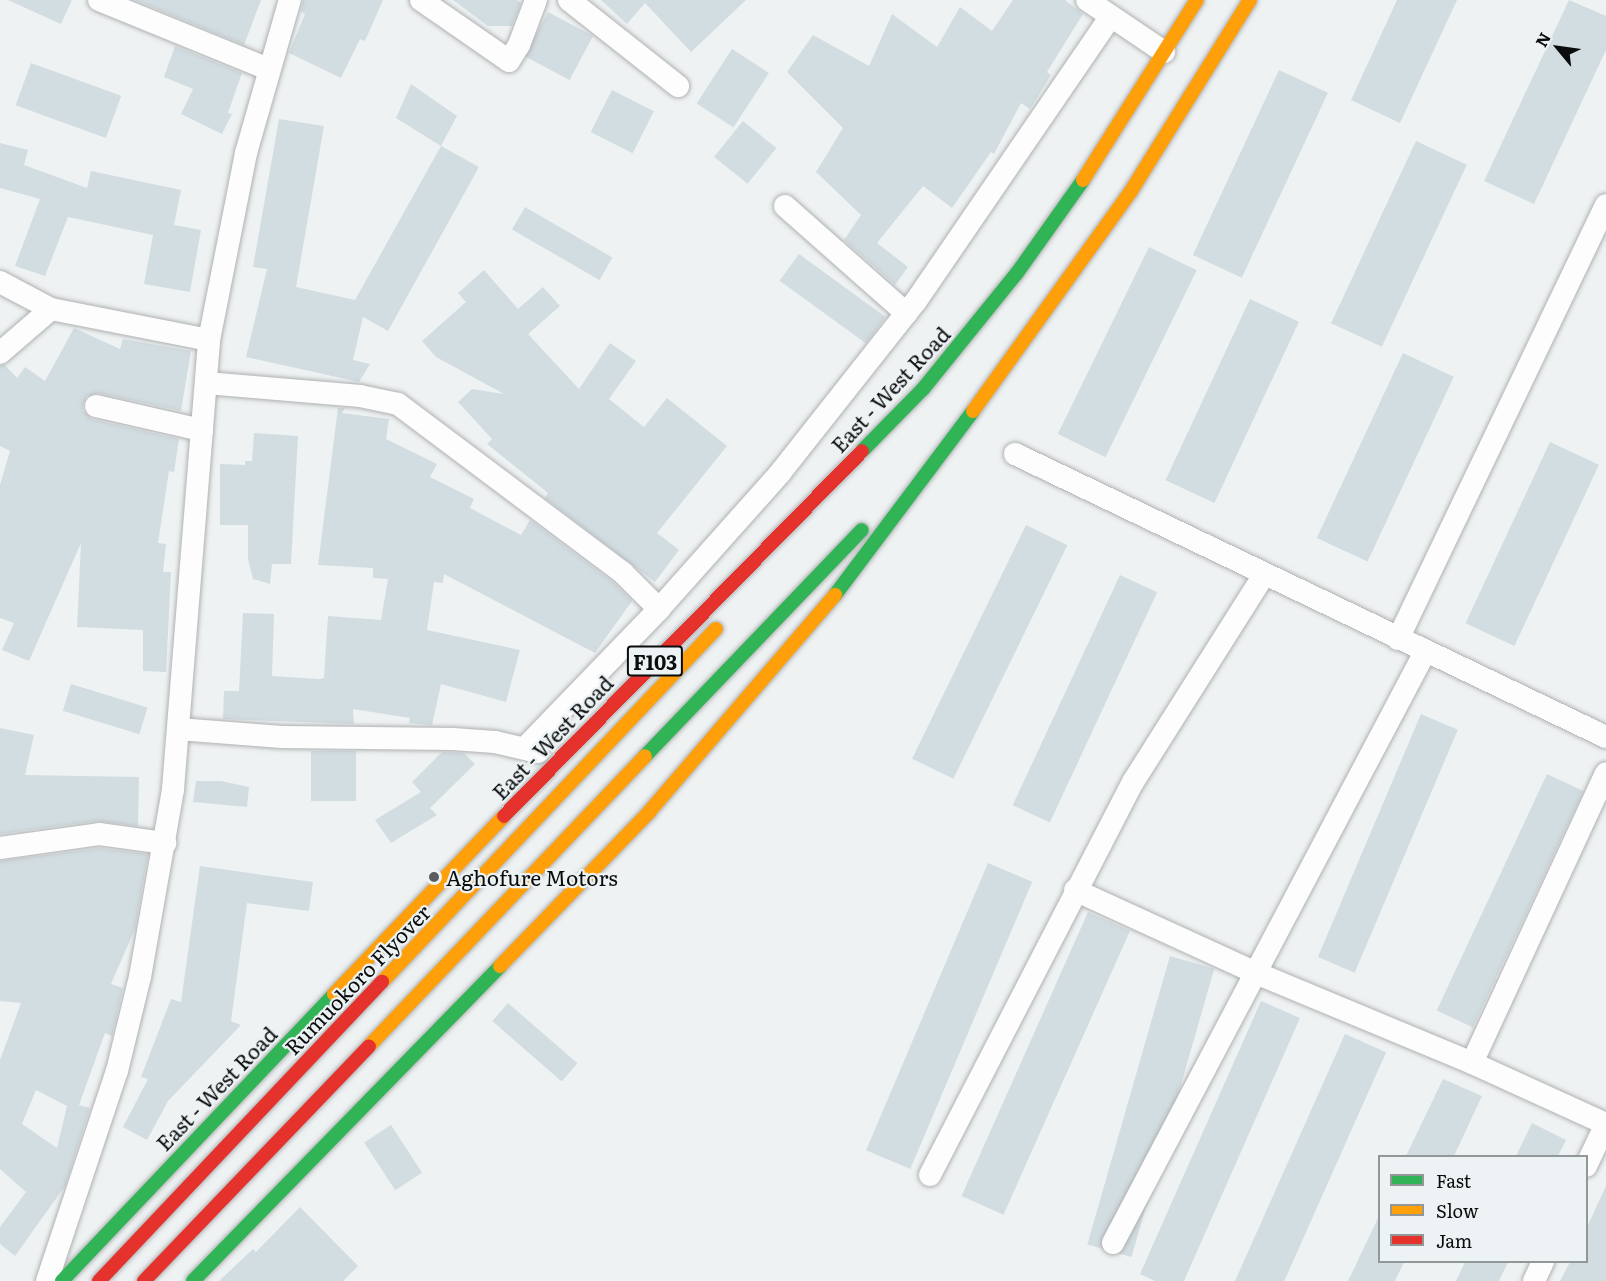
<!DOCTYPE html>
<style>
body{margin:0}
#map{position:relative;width:1606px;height:1281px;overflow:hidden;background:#eff2f3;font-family:Literata,serif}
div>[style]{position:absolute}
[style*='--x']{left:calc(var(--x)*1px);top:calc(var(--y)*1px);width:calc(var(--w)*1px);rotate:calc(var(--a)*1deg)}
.building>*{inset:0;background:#d2dde1;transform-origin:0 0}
.roads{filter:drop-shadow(0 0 2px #afb1b2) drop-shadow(0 0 2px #afb1b2)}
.street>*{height:22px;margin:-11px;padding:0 11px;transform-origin:11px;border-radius:11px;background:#fdfdfd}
.fast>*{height:14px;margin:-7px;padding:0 7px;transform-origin:7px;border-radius:7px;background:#30b455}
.slow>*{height:14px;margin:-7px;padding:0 7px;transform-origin:7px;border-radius:7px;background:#ff9f0a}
.jam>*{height:14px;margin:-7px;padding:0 7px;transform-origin:7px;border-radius:7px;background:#e5322d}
.dots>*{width:16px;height:16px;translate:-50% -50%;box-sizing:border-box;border:3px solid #edf3f5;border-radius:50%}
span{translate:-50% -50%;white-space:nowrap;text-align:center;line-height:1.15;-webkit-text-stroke:4.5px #edf3f5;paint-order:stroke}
.shield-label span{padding:2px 4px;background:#edf3f5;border:2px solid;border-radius:4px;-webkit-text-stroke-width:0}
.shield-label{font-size:20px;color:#0a0c0d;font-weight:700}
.street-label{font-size:21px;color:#0a0c0d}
.poi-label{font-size:21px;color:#0a0c0d}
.left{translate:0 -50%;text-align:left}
.legend{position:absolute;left:1378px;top:1155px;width:210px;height:108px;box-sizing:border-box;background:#edf3f5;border:2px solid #929798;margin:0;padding:8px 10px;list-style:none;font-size:18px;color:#0a0c0d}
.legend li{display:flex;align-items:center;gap:12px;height:30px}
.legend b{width:30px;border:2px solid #929798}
.north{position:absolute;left:1528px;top:18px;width:60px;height:60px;-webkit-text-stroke:4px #edf3f5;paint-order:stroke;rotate:299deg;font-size:16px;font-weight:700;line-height:24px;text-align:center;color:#0a0c0d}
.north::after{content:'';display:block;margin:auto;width:21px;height:27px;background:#0a0c0d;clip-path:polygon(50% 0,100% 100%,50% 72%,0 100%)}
</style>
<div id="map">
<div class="building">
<i style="clip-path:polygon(8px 0,72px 0,61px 24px)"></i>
<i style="clip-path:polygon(135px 0,261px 0,244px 45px)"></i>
<i style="clip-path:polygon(303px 0,383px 0,365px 41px,360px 39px,341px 78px,289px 53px,305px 14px,301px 12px)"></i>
<i style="clip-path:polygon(453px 0,517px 0,521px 3px,512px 26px,488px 26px)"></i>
<i style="clip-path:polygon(601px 0,746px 0,691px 52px,645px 3px,627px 24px)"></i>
<i style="clip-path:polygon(1013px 0,1065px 0,1083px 14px,1047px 72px,1051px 75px,1030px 109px,1021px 103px,994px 154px,991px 152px,952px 208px,923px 186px,877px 243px,908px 267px,895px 285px,844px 240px,861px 215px,816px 172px,843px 128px,787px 72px,813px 35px,869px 66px,892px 14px,937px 47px,960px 7px,992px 31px)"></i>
<i style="clip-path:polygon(1397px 0,1457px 0,1400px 123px,1351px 100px)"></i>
<i style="clip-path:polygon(1569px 0,1606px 16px,1606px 50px,1534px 204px,1484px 181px)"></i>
<i style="left:548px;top:12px;width:51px;height:50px;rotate:28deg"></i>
<i style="clip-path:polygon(175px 46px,242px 73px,228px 113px,232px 114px,222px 134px,181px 114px,193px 89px,164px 77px)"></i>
<i style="left:732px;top:49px;width:44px;height:65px;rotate:33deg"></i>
<i style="left:31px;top:63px;width:96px;height:45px;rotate:20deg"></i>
<i style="left:1279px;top:70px;width:54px;height:204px;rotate:25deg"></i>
<i style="clip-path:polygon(411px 84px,457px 116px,441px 146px,396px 118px)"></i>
<i style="left:612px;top:90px;width:47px;height:47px;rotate:27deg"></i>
<i style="clip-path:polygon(279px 119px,324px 126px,296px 287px,355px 300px,441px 146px,479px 167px,388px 331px,363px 317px,353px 360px,370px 364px,359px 382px,246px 357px,267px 269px,253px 267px)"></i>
<i style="left:743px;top:121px;width:43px;height:46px;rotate:39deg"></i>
<i style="left:1416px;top:141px;width:56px;height:201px;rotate:25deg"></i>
<i style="clip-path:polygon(0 143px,28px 150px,24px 165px,87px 188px,91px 171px,181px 190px,174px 225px,201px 230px,190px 292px,144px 284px,153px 235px,68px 217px,45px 276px,15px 266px,40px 199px,0 188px)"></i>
<i style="left:525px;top:207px;width:101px;height:26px;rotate:30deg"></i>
<i style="left:1149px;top:247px;width:53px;height:208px;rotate:26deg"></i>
<i style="left:799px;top:254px;width:107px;height:33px;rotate:36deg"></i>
<i style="clip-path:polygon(484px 270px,518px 309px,543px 287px,560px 306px,528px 334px,579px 389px,610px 343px,636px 361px,609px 399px,644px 427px,667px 398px,727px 446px,657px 533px,679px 550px,655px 582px,545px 498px,548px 493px,487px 444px,492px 439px,458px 402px,472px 389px,504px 394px,436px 357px,422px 341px,466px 302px,458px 293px)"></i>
<i style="left:1250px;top:299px;width:54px;height:200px;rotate:25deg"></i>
<i style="clip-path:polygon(74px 328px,120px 349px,123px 339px,191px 351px,181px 411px,98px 393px,87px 396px,83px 404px,83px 411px,92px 419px,179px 439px,174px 472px,169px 471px,158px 543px,166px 544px,163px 572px,171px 572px,166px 672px,143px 671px,143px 630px,77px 627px,81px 543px,29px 661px,2px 650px,14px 623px,0 618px,0 485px,10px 451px,0 446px,0 366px,5px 365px,17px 378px,25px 367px,45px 381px)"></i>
<i style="left:1403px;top:353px;width:56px;height:204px;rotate:25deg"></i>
<i style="clip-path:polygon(338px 408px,345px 408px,342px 413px,389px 419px,386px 439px,437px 464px,430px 477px,474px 499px,470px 508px,521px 535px,530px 520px,614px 583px,632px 601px,595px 653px,444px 574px,443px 583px,434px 582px,427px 630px,520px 650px,506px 702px,441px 684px,432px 725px,409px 723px,410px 718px,353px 709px,354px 724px,223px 719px,224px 691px,239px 691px,243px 613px,274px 614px,272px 676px,320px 679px,324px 678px,328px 616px,381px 620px,388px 579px,373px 578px,373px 568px,318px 565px)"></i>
<i style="clip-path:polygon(254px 433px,298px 436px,291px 564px,272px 564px,270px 584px,253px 579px,248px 559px,248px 525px,220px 525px,220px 464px,245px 465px,245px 461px,252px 461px)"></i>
<i style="left:1550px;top:442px;width:54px;height:200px;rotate:25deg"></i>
<i style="left:1026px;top:525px;width:46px;height:260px;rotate:26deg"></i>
<i style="left:1120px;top:575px;width:41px;height:254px;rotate:25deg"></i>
<i style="left:71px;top:684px;width:80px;height:28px;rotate:17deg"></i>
<i style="left:1421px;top:714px;width:40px;height:264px;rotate:23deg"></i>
<i style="clip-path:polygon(0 728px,34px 735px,25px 775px,139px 777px,138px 826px,97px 821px,0 834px)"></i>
<i style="left:311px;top:751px;width:45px;height:50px"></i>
<i style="clip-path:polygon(442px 752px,464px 753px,475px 764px,430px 808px,437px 815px,391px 843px,375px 820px,421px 792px,412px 782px)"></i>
<i style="left:1547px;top:774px;width:40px;height:261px;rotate:25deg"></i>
<i style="clip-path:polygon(196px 781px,221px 781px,249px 787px,247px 807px,193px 802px)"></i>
<i style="clip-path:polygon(evenodd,99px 848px,148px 854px,135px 929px,111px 984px,123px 988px,112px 1036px,105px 1033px,79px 1105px,90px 1108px,65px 1186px,15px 1256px,0 1244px,0 1227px,26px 1192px,0 1169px,0 1060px,21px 1003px,0 1001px,0 861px,99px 848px,36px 1090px,67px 1106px,57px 1148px,22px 1124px,36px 1090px)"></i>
<i style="left:988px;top:863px;width:48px;height:312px;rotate:23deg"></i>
<i style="clip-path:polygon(200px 866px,313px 882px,309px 911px,247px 903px,231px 1021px,241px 1025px,168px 1101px,147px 1140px,123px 1127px,148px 1079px,141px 1077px,171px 999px,181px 1002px)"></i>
<i style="left:1088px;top:912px;width:46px;height:311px;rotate:24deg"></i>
<i style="left:1170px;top:956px;width:46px;height:300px;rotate:16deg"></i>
<i style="clip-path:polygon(1261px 1001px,1300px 1018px,1184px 1281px,1155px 1281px,1140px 1274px)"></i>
<i style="left:508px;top:1003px;width:92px;height:24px;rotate:41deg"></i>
<i style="left:1345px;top:1034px;width:45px;height:271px;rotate:24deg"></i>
<i style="clip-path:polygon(1443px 1079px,1482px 1096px,1454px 1156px,1406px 1156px)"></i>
<i style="clip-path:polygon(1532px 1123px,1566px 1140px,1558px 1156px,1516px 1156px)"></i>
<i style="left:391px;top:1125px;width:57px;height:32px;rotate:57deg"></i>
<i style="clip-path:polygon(1606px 1186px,1606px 1281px,1560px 1281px,1570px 1262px,1587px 1262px,1587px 1227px)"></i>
<i style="clip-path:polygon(300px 1207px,358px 1266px,343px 1281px,219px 1281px,253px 1249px,256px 1252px)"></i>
<i style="clip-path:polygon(1380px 1214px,1380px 1262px,1404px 1262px,1395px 1281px,1348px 1281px)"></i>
<i style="clip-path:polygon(1465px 1262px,1508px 1262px,1499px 1281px,1456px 1281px)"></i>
</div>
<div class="roads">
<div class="street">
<i style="--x:99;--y:0;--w:183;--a:22.2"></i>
<i style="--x:421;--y:0;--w:107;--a:34.7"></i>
<i style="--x:509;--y:61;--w:19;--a:-58"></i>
<i style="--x:519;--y:45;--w:48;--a:-69.3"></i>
<i style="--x:569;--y:0;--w:139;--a:38.3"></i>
<i style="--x:1087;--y:0;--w:93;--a:34"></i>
<i style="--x:785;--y:206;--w:162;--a:41.5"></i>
<i style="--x:0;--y:282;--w:58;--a:27.9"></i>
<i style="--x:51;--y:309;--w:161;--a:11.1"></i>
<i style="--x:0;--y:353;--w:67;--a:-40.8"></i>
<i style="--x:206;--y:383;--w:155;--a:4.8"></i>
<i style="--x:360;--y:396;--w:39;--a:12"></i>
<i style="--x:398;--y:404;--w:281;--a:36.9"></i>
<i style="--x:623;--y:573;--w:51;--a:45"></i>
<i style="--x:96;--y:406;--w:109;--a:12.8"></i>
<i style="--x:1015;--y:454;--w:655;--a:25.59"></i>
<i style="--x:1398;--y:639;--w:481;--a:-64.4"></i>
<i style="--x:178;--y:729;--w:104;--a:4.4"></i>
<i style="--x:282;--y:737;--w:171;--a:0.7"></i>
<i style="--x:453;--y:739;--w:42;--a:4.1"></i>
<i style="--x:495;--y:742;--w:44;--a:13.1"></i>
<i style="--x:525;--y:748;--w:193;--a:-46"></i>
<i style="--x:659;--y:609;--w:182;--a:-48.3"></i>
<i style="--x:780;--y:473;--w:219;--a:-51.7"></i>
<i style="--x:916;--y:301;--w:345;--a:-55.6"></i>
<i style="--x:0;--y:848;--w:100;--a:-8"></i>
<i style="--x:99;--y:834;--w:67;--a:7.8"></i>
<i style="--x:1075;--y:890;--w:199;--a:24.6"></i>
<i style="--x:1256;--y:973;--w:234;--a:22.6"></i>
<i style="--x:1606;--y:1124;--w:147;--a:-155.5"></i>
<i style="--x:1472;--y:1063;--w:319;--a:-65.2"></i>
<i style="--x:1586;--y:1166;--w:47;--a:-64.5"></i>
<i style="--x:930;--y:1175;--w:442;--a:-62.7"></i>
<i style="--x:1133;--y:782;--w:245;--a:-57.7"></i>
<i style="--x:1113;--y:1243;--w:668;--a:-62.17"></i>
<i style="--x:47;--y:1281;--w:221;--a:-71.6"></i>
<i style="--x:117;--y:1071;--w:97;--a:-76.3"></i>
<i style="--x:140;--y:977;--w:191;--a:-80"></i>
<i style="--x:173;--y:789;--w:450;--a:-85.4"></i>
<i style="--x:209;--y:340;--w:191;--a:-78.8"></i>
<i style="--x:246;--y:153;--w:159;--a:-74"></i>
<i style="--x:1534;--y:1281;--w:21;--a:-65"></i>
</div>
<div class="fast">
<i style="--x:862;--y:451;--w:87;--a:-45.5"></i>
<i style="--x:923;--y:389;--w:149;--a:-51"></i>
<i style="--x:1017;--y:273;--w:114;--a:-54.6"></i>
<i style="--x:835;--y:595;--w:230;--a:-53.1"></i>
<i style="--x:645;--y:756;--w:313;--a:-46.2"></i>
<i style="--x:62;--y:1281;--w:395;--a:-46.5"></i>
<i style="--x:193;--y:1281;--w:440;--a:-45.7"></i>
</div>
<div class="slow">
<i style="--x:1083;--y:180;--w:213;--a:-57.7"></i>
<i style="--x:973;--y:411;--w:271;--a:-54.3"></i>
<i style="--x:1131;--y:191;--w:225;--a:-58.1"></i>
<i style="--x:500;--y:966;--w:214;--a:-45.9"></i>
<i style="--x:649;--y:812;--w:286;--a:-49.4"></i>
<i style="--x:382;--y:982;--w:486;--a:-46.6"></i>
<i style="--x:334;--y:994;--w:246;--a:-46.3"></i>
<i style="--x:369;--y:1046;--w:400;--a:-46.4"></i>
</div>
<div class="jam">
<i style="--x:504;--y:816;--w:511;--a:-45.55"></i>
<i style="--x:99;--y:1281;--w:412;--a:-46.6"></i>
<i style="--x:144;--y:1281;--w:325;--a:-46.2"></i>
</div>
</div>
<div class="dots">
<i style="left:434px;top:877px;background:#5a5c5e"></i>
</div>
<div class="shield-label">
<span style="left:655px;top:661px">F103</span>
</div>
<div class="street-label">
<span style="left:890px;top:389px;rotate:-47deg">East - West Road</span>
<span style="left:552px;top:737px;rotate:-46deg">East - West Road</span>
<span style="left:357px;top:979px;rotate:-46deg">Rumuokoro Flyover</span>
<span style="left:216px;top:1088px;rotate:-46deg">East - West Road</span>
</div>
<div class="poi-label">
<span class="left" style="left:446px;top:877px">Aghofure Motors</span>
</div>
<ul class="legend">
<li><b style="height:8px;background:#30b455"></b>Fast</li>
<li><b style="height:8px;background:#ff9f0a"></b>Slow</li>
<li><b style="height:8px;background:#e5322d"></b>Jam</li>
</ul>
<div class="north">N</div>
</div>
